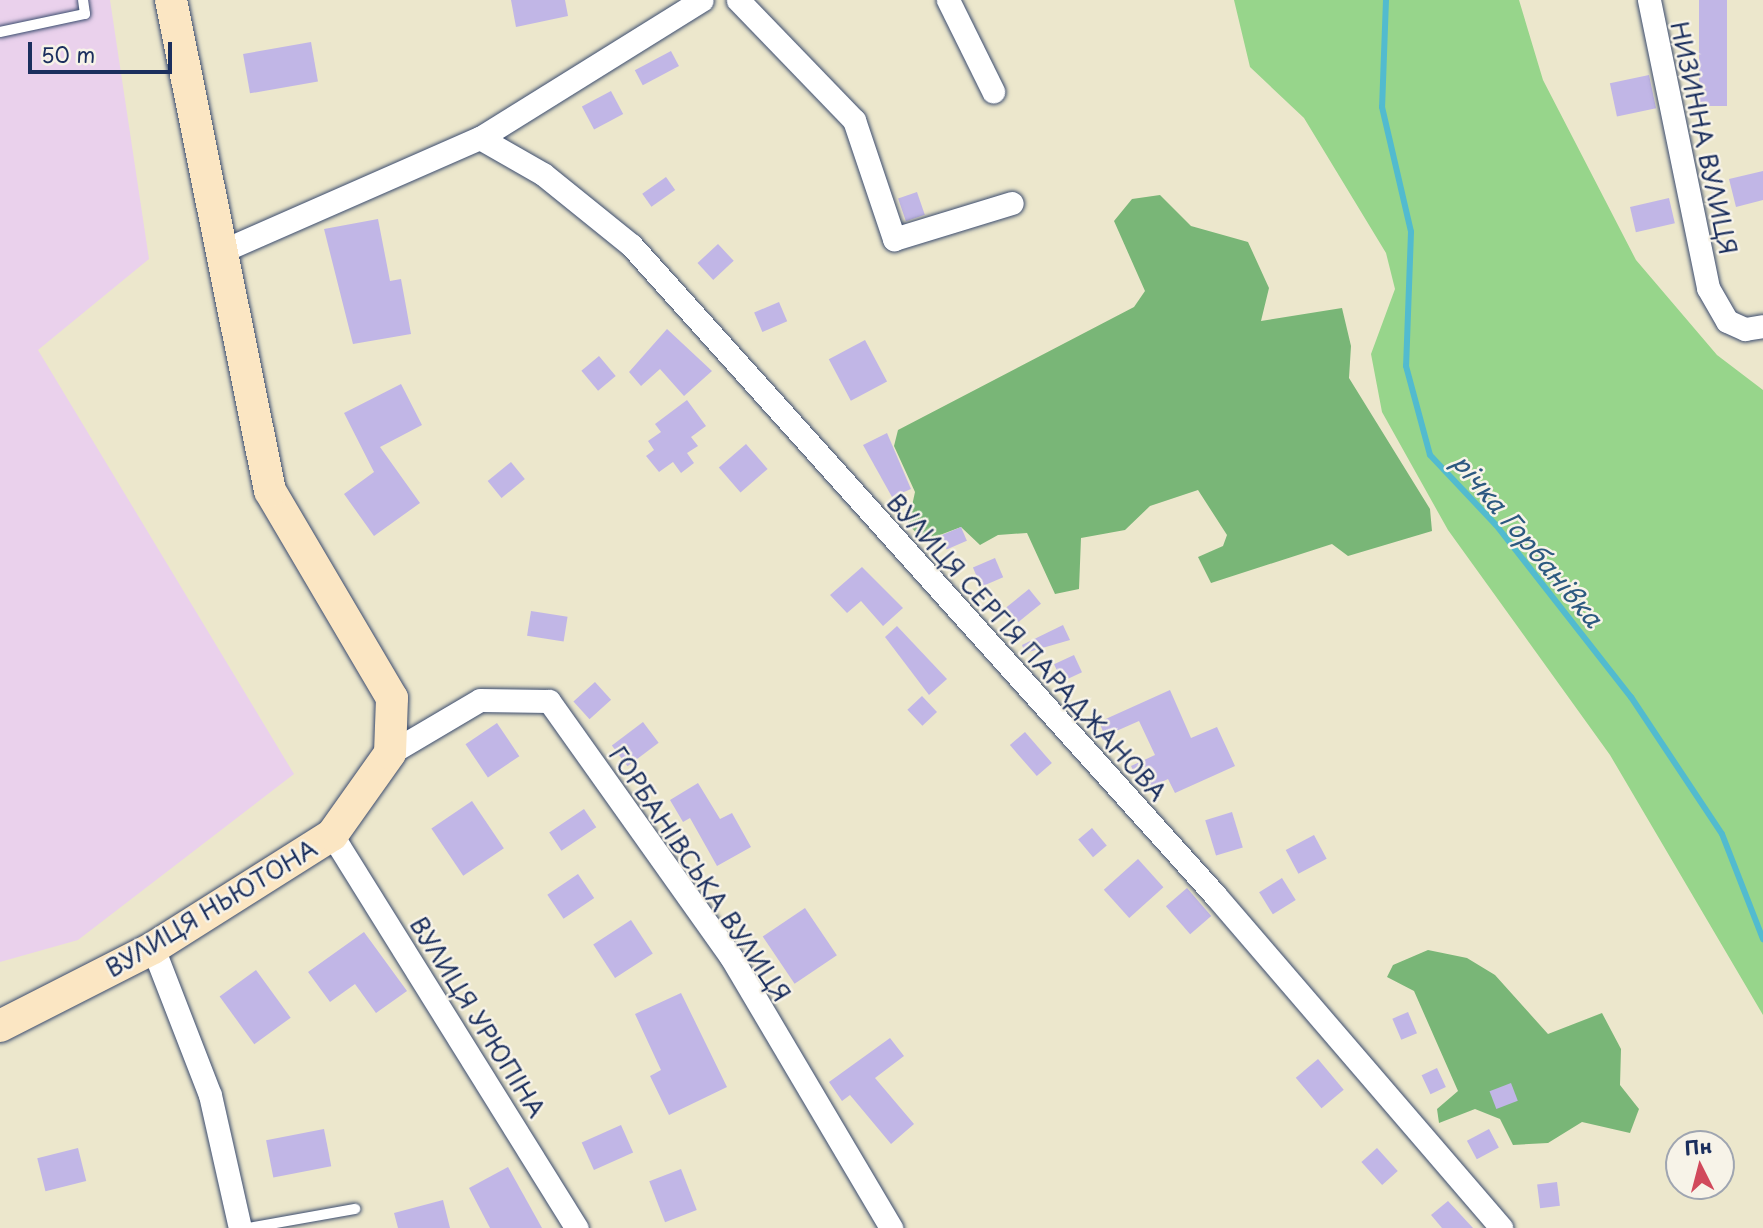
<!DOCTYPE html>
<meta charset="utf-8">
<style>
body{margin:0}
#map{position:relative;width:1763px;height:1228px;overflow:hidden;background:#ece7cc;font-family:"Playpen Sans",sans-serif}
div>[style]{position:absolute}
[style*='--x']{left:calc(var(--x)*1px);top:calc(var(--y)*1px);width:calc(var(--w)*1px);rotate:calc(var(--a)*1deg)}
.built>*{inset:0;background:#ead1ec}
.green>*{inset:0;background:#97d58b}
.forest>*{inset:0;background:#79b677}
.stream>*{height:6px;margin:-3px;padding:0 3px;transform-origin:3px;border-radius:3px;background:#52bbcf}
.building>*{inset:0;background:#c1b6e6;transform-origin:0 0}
.roads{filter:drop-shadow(0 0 2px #3a4b6e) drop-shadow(0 0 2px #3a4b6e)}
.lane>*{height:10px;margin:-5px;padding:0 5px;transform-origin:5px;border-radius:5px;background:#fff}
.street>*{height:23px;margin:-11.5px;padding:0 11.5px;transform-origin:11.5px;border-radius:11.5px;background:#fff}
.secondary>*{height:32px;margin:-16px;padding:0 16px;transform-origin:16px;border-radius:16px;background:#fbe6c3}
span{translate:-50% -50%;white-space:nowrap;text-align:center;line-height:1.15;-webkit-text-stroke:5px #f7f3e8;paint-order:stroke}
.street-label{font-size:24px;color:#1b2f5e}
.water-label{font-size:26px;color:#2c5980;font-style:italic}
.north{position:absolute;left:1665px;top:1130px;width:70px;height:70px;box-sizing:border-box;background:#f7f3e8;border:2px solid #9fa5b1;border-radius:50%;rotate:354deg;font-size:19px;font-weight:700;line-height:28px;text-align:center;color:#1b2f5e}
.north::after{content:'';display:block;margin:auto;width:24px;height:32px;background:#d1495b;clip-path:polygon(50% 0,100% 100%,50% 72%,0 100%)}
.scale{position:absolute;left:28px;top:42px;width:144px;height:32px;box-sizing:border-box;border:4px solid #1b2f5e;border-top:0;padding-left:9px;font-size:21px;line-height:24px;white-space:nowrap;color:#1b2f5e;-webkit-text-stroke:5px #f7f3e8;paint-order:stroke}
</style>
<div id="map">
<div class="built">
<i style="clip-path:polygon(0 0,110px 0,149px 259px,38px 350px,294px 774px,78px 940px,0 962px)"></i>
</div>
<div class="green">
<i style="clip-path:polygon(1234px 0,1519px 0,1543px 80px,1636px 260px,1717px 355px,1763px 390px,1763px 1015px,1610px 755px,1448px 530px,1382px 412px,1371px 354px,1395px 289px,1386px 253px,1304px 118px,1250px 67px)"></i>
</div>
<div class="forest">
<i style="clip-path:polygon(1160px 195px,1191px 226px,1248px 242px,1269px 288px,1261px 321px,1342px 308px,1351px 346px,1349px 378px,1430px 509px,1432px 531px,1348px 556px,1332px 544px,1211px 583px,1198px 557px,1223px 546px,1227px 535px,1198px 490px,1150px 506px,1125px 530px,1081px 538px,1079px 589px,1055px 594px,1027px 533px,998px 535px,980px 545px,961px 527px,924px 541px,908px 524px,915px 492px,894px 446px,898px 430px,1134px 307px,1145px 291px,1114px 221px,1132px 199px)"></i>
<i style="clip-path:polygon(1428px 950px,1467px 958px,1495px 975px,1548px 1034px,1602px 1013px,1621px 1049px,1620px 1085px,1639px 1109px,1630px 1133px,1582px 1122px,1548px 1143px,1513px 1145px,1500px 1119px,1475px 1109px,1439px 1123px,1437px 1109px,1458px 1091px,1414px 991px,1387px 977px,1393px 965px)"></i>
</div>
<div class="stream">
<i style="--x:1386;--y:0;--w:107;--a:92.1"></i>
<i style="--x:1382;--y:107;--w:128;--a:76.9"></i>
<i style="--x:1411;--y:232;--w:134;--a:92.1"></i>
<i style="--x:1406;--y:366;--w:92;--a:74.9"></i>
<i style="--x:1430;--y:455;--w:96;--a:46.7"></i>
<i style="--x:1496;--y:525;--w:219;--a:51.9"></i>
<i style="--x:1631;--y:697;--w:164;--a:56.4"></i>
<i style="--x:1722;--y:834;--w:113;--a:68.7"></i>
</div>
<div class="building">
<i style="clip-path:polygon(511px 0,565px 0,568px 16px,516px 27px)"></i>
<i style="left:1699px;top:0;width:28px;height:106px"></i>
<i style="left:311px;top:42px;width:40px;height:69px;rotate:80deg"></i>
<i style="left:671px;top:51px;width:17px;height:41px;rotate:62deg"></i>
<i style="left:1649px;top:75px;width:34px;height:40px;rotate:78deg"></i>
<i style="left:611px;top:91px;width:26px;height:33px;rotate:62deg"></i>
<i style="clip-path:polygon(1763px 171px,1763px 200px,1736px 207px,1729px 179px)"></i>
<i style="left:666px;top:177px;width:16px;height:29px;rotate:55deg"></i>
<i style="left:917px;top:192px;width:24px;height:20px;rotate:71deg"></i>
<i style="left:1669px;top:198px;width:26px;height:40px;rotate:77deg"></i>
<i style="clip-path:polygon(378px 219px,390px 281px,401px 279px,411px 334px,353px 344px,324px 229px)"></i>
<i style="left:718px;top:244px;width:23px;height:28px;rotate:47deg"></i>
<i style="left:779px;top:302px;width:21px;height:27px;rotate:67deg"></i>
<i style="clip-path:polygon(667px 329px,712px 371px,684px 396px,660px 369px,641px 386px,629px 372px)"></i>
<i style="left:865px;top:340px;width:47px;height:41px;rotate:62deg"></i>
<i style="left:599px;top:356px;width:26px;height:23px;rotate:50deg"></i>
<i style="clip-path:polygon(401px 384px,422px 425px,380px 447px,420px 503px,374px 536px,344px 494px,374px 472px,344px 413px)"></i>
<i style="clip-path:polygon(687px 400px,706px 426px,691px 437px,698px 446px,687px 453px,694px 463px,681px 473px,673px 462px,659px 472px,646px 456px,654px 450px,648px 441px,661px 432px,655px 424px)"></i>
<i style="clip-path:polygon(887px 433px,911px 489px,892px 497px,863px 445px)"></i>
<i style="left:746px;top:444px;width:33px;height:36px;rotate:49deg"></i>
<i style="left:511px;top:462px;width:22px;height:30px;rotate:51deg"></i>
<i style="left:961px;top:527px;width:15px;height:22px;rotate:67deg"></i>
<i style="left:995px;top:558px;width:21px;height:24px;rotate:67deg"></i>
<i style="clip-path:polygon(862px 567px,903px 608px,883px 626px,861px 601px,847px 613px,830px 595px)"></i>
<i style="left:1029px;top:589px;width:19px;height:29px;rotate:51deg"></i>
<i style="left:531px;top:611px;width:37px;height:25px;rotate:9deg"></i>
<i style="clip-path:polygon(1063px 625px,1070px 640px,1025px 653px,1022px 645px)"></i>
<i style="clip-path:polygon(897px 626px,947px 679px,929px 695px,885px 637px)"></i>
<i style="left:1074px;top:655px;width:19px;height:22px;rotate:65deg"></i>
<i style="left:595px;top:682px;width:24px;height:29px;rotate:48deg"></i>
<i style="clip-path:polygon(1170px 690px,1191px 738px,1217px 727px,1235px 766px,1175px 793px,1168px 779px,1143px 791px,1131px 766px,1155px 755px,1139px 721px,1105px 736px,1099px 722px)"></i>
<i style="left:922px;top:696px;width:22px;height:20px;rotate:47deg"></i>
<i style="left:643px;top:722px;width:26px;height:39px;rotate:53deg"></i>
<i style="left:497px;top:723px;width:40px;height:38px;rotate:56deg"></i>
<i style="left:1025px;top:732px;width:41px;height:20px;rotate:49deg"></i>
<i style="clip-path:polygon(698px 783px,720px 819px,732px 813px,751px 847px,717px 866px,690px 818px,683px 822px,670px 800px)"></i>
<i style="left:472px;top:801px;width:57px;height:49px;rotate:56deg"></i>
<i style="left:584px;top:809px;width:22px;height:42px;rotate:56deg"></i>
<i style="left:1232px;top:812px;width:37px;height:28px;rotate:73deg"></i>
<i style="left:1092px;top:828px;width:23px;height:18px;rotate:50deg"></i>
<i style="left:1314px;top:835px;width:27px;height:32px;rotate:62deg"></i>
<i style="left:1138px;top:859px;width:38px;height:46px;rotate:48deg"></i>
<i style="left:578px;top:874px;width:29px;height:37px;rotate:56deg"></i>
<i style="left:1282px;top:878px;width:26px;height:27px;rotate:58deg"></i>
<i style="left:1187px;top:888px;width:37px;height:28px;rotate:49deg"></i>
<i style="left:805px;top:908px;width:57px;height:51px;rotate:56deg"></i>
<i style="left:631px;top:920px;width:40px;height:45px;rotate:57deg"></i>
<i style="clip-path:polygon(364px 932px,407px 991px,376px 1013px,355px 984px,330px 1002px,308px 972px)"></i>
<i style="left:256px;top:970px;width:59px;height:45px;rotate:54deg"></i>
<i style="clip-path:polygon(681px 993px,727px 1087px,669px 1115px,650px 1076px,661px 1070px,635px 1014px)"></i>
<i style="left:1408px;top:1012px;width:23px;height:17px;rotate:67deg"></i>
<i style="clip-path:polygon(890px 1038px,904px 1056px,875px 1078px,914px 1124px,891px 1144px,850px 1095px,842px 1101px,829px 1082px)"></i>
<i style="left:1318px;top:1059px;width:40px;height:29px;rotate:50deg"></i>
<i style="left:1437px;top:1068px;width:21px;height:17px;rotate:65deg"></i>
<i style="left:1511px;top:1083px;width:19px;height:23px;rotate:69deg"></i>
<i style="left:621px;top:1125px;width:30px;height:43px;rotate:66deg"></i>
<i style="left:324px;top:1129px;width:38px;height:59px;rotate:79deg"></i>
<i style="left:1489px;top:1129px;width:21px;height:25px;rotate:62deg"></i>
<i style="left:78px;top:1148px;width:34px;height:42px;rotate:76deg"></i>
<i style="left:1377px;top:1148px;width:31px;height:21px;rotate:48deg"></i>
<i style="clip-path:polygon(508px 1167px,542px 1228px,490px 1228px,469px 1188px)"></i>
<i style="left:681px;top:1169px;width:44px;height:34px;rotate:69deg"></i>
<i style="left:1557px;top:1182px;width:24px;height:20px;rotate:83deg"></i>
<i style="clip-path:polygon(443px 1200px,450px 1228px,398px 1228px,394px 1213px)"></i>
<i style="clip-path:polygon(1448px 1201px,1473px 1228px,1442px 1228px,1431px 1215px)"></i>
</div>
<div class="roads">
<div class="lane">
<i style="--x:0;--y:32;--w:87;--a:-12"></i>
<i style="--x:85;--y:14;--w:14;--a:-98"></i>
<i style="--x:248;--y:1228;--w:109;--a:-10.1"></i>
</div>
<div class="street">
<i style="--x:738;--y:0;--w:167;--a:46"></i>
<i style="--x:854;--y:120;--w:126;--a:71.4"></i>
<i style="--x:894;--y:239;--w:123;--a:-17"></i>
<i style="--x:948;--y:0;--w:102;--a:63.7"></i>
<i style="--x:1649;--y:0;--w:294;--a:78.4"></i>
<i style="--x:1708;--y:288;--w:38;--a:60"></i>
<i style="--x:1727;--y:321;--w:20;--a:24"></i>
<i style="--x:1745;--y:329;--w:18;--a:-9"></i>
<i style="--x:480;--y:138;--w:73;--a:29.7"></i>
<i style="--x:543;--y:174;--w:113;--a:38.9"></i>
<i style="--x:631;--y:245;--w:874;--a:48.06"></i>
<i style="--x:1215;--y:895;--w:439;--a:49.3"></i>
<i style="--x:222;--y:251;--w:282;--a:-23.7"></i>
<i style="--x:480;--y:138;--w:261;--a:-31.9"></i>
<i style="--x:390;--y:753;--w:104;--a:-30.5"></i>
<i style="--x:480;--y:700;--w:69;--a:0.8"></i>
<i style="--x:549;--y:701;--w:314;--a:54.6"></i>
<i style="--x:731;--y:957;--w:315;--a:59.4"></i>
<i style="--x:332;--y:835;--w:463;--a:58.1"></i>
<i style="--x:153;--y:948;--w:158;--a:68.8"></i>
<i style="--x:210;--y:1095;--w:136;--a:77.3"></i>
</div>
<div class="secondary">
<i style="--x:0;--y:1026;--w:172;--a:-27"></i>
<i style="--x:153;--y:948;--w:212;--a:-32.3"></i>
<i style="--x:332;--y:835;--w:100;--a:-54.7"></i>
<i style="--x:390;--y:753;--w:55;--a:-87.9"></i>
<i style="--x:392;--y:698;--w:240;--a:-120.5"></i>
<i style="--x:270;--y:491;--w:501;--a:-101.4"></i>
</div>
</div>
<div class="street-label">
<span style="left:1704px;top:138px;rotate:78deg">НИЗИННА ВУЛИЦЯ</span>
<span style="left:1027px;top:647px;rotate:48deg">ВУЛИЦЯ СЕРГІЯ ПАРАДЖАНОВА</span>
<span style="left:700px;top:874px;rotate:56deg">ГОРБАНІВСЬКА ВУЛИЦЯ</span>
<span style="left:211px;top:908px;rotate:-31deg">ВУЛИЦЯ НЬЮТОНА</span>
<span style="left:478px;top:1017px;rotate:58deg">ВУЛИЦЯ УРЮПІНА</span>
</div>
<div class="water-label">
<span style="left:1528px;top:540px;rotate:50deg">річка Горбанівка</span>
</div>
<div class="north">Пн</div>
<div class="scale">50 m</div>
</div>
